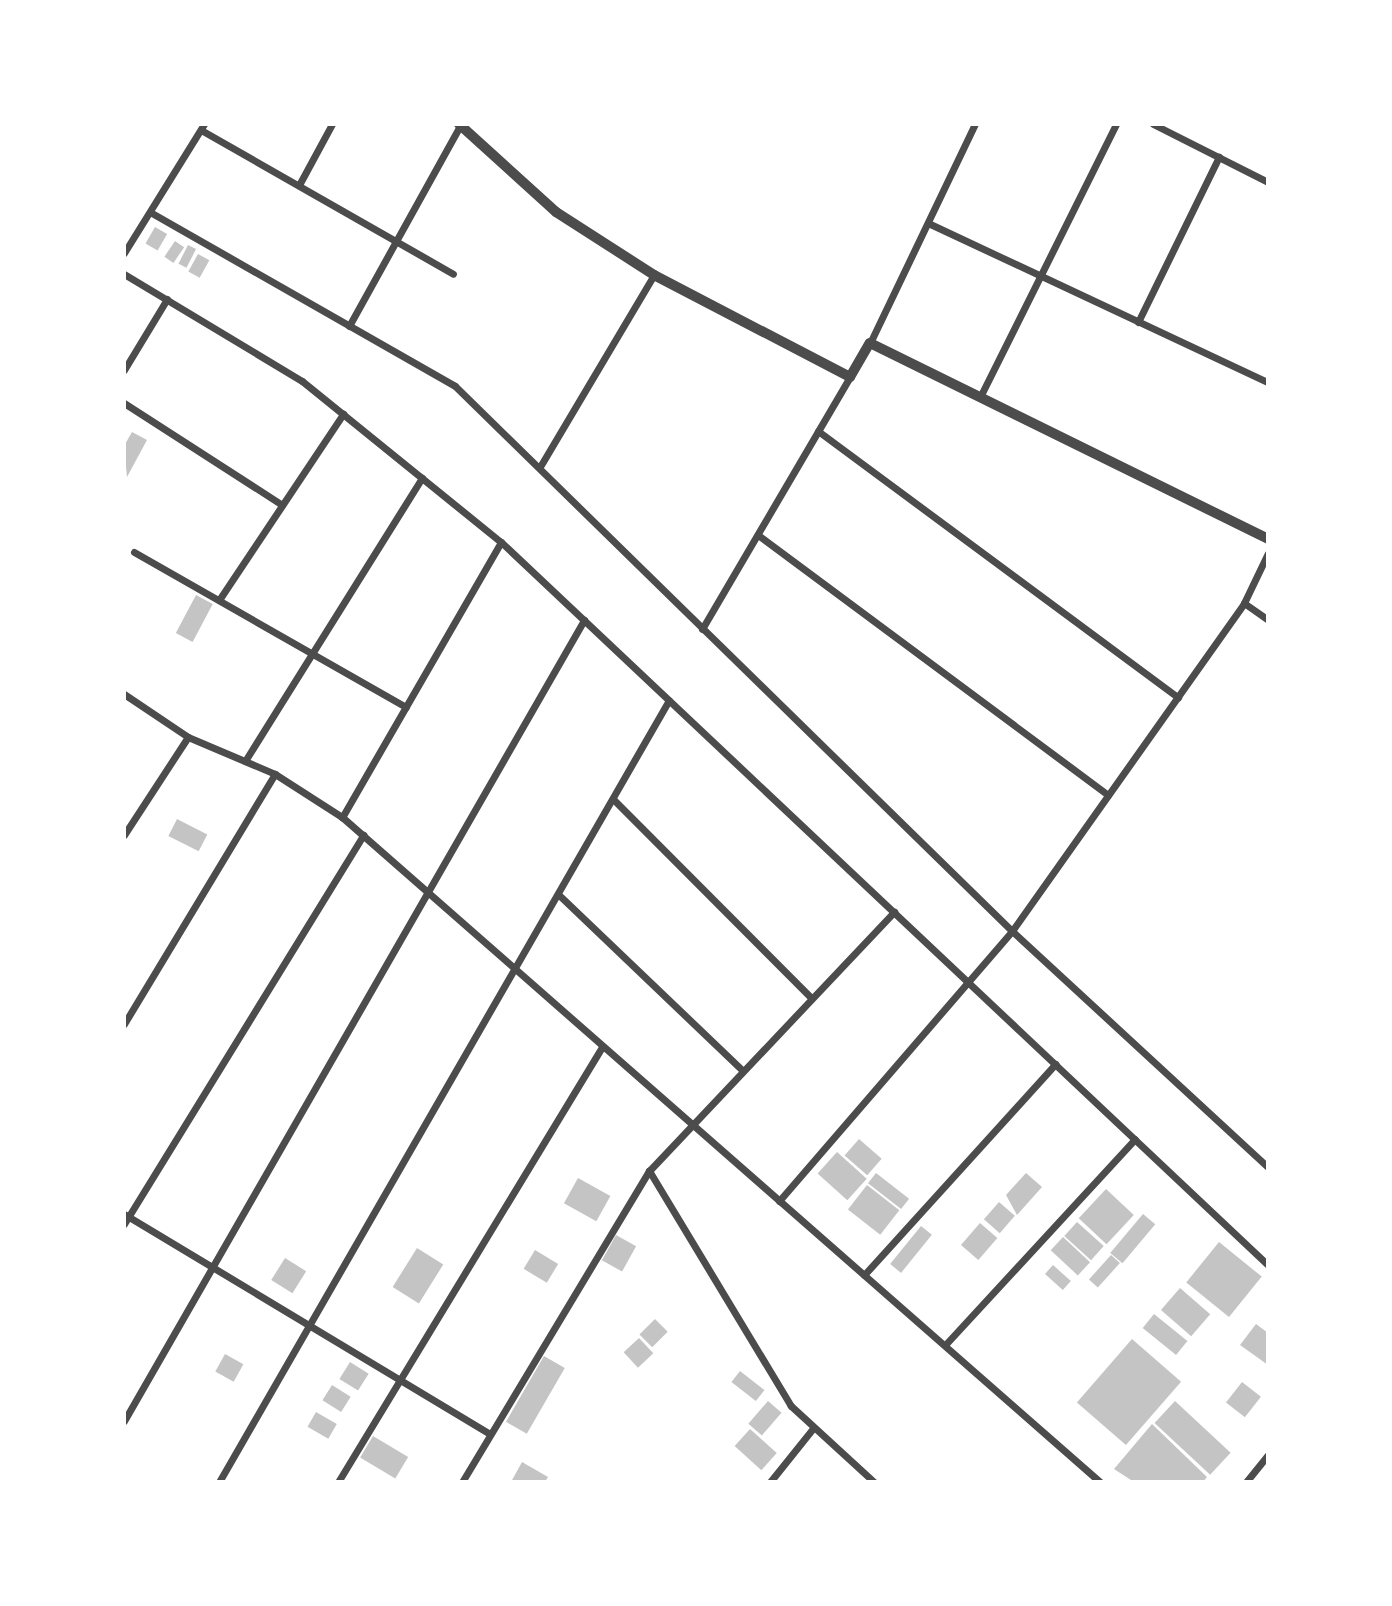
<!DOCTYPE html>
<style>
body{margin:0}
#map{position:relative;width:1392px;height:1606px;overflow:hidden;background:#fff;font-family:Manrope,sans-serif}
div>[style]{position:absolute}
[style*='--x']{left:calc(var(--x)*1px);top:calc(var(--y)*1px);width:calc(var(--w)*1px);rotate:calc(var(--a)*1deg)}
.building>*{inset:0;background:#c4c4c4;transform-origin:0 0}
.minor>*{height:7px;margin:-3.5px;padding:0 3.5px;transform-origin:3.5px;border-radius:3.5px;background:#4c4c4c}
.tertiary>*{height:10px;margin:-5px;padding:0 5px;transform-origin:5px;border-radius:5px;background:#4c4c4c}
span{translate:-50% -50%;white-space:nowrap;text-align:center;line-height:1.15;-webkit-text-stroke:7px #fff;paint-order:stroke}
.frame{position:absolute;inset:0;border:126px solid #fff;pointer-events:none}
</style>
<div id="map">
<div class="building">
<i style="left:155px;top:227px;width:14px;height:19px;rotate:30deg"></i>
<i style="left:175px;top:241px;width:11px;height:19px;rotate:34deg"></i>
<i style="left:188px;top:245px;width:9px;height:21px;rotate:27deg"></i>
<i style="left:198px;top:254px;width:13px;height:20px;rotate:29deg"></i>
<i style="clip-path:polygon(132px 432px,147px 440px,127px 477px,124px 446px)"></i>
<i style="left:196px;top:595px;width:19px;height:43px;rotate:28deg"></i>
<i style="left:177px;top:819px;width:34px;height:19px;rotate:27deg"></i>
<i style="left:859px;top:1139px;width:30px;height:22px;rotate:41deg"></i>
<i style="left:837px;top:1152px;width:40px;height:29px;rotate:42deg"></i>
<i style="left:876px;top:1173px;width:42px;height:13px;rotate:38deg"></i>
<i style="clip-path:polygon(1026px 1173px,1042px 1187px,1017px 1215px,1006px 1195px)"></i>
<i style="left:578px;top:1178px;width:37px;height:29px;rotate:29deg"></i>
<i style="left:867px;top:1185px;width:41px;height:31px;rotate:38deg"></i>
<i style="left:1106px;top:1189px;width:38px;height:40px;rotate:43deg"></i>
<i style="left:999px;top:1202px;width:21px;height:23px;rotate:41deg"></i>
<i style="left:1143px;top:1214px;width:16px;height:51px;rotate:40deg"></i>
<i style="left:1077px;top:1222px;width:36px;height:19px;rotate:42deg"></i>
<i style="left:980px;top:1223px;width:23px;height:29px;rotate:41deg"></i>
<i style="left:921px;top:1226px;width:14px;height:49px;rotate:39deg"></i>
<i style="left:616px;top:1235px;width:23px;height:29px;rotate:29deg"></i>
<i style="left:1063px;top:1237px;width:37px;height:18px;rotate:43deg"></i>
<i style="left:1219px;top:1242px;width:55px;height:52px;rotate:39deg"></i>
<i style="left:417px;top:1248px;width:31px;height:46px;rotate:32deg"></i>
<i style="left:535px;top:1250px;width:27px;height:22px;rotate:31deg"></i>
<i style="left:1111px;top:1255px;width:12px;height:33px;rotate:42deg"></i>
<i style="left:285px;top:1258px;width:25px;height:26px;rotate:32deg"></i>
<i style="left:1053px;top:1265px;width:24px;height:12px;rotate:42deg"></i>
<i style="left:1180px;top:1288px;width:40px;height:29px;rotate:41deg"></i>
<i style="left:1154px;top:1314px;width:43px;height:18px;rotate:39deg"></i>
<i style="left:655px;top:1319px;width:18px;height:22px;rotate:45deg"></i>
<i style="clip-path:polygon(1256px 1324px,1268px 1333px,1268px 1365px,1240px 1345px)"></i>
<i style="left:639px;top:1338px;width:21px;height:21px;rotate:47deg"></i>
<i style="left:1132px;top:1339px;width:65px;height:84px;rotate:41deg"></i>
<i style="left:225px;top:1354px;width:21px;height:20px;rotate:29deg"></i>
<i style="left:544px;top:1356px;width:24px;height:76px;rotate:30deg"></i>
<i style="left:350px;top:1362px;width:22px;height:20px;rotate:32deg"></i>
<i style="left:740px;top:1371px;width:31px;height:14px;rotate:38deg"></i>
<i style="left:1242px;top:1382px;width:24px;height:26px;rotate:38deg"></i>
<i style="left:332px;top:1385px;width:22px;height:18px;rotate:32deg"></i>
<i style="left:768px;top:1401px;width:18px;height:30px;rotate:41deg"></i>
<i style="left:1175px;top:1401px;width:76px;height:30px;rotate:43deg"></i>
<i style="left:316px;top:1412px;width:24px;height:17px;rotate:30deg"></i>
<i style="clip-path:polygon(1152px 1424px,1207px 1477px,1203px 1482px,1134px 1482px,1114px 1469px)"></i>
<i style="left:750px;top:1429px;width:36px;height:23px;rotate:42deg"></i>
<i style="left:373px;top:1436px;width:41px;height:25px;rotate:31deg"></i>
<i style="clip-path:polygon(522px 1462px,548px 1477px,545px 1482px,511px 1482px)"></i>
</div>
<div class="minor">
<i style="--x:1153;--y:124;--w:129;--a:26.8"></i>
<i style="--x:201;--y:130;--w:290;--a:29.7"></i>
<i style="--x:299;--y:185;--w:69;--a:-61.6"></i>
<i style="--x:150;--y:212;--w:351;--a:29.7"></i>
<i style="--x:455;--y:386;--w:779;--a:44.38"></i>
<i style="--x:1012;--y:931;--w:348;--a:42.7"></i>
<i style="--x:928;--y:223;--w:375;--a:25.1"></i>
<i style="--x:124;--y:253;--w:152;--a:-58.2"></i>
<i style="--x:124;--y:274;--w:208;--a:31"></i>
<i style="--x:302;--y:381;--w:256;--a:39"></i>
<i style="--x:501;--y:542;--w:1054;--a:43.31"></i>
<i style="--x:1138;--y:322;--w:184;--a:-63.9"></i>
<i style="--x:349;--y:326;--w:231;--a:-61"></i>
<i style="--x:870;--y:343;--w:243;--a:-64.4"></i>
<i style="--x:124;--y:370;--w:83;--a:-58.8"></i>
<i style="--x:980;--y:397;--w:305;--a:-63.5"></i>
<i style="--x:124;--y:403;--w:188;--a:32.8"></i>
<i style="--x:818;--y:431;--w:448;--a:36.5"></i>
<i style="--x:541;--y:465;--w:221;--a:-59.3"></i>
<i style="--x:758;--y:535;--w:436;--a:36.6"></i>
<i style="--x:501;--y:542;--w:318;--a:120"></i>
<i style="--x:342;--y:817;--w:1008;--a:41.26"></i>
<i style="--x:134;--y:552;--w:313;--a:29.7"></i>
<i style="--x:219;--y:600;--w:224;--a:-56.3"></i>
<i style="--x:1244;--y:603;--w:29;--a:35"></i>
<i style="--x:702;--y:629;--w:292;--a:-59.6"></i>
<i style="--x:124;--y:694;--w:77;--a:33.9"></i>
<i style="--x:188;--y:737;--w:95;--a:23"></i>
<i style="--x:245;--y:761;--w:334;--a:-58"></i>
<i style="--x:613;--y:799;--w:281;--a:45.1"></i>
<i style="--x:124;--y:835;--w:117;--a:-56.9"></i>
<i style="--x:560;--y:896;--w:250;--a:43.7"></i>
<i style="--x:124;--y:1024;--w:292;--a:-58.9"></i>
<i style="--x:275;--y:774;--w:80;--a:32.7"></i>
<i style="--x:779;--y:1201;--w:357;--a:-49.2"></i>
<i style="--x:1012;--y:931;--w:402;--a:-54.7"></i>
<i style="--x:1244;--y:603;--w:55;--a:-64.4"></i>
<i style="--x:124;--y:1214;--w:427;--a:31"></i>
<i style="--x:124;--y:1224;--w:457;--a:-58.4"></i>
<i style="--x:864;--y:1275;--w:285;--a:-47.8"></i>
<i style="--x:945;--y:1345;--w:280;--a:-47.3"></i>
<i style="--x:124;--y:1421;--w:924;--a:-60.13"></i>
<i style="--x:219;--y:1482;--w:902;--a:-60.08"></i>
<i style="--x:338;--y:1482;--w:509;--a:-58.75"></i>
<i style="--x:462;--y:1482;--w:363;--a:-59"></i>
<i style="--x:770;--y:1482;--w:70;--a:-51.3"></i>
<i style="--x:874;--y:1482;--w:113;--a:-137.5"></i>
<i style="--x:791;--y:1406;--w:275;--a:-121.1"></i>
<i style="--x:649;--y:1171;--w:357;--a:-46.6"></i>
<i style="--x:1246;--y:1482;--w:35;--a:-51"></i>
</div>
<div class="tertiary">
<i style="--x:459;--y:124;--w:131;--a:42.2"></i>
<i style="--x:556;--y:212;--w:117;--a:32.7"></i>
<i style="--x:654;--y:275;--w:221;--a:27.5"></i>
<i style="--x:850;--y:377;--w:39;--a:-60"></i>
<i style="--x:870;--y:343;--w:444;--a:26.2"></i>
</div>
<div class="frame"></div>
</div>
